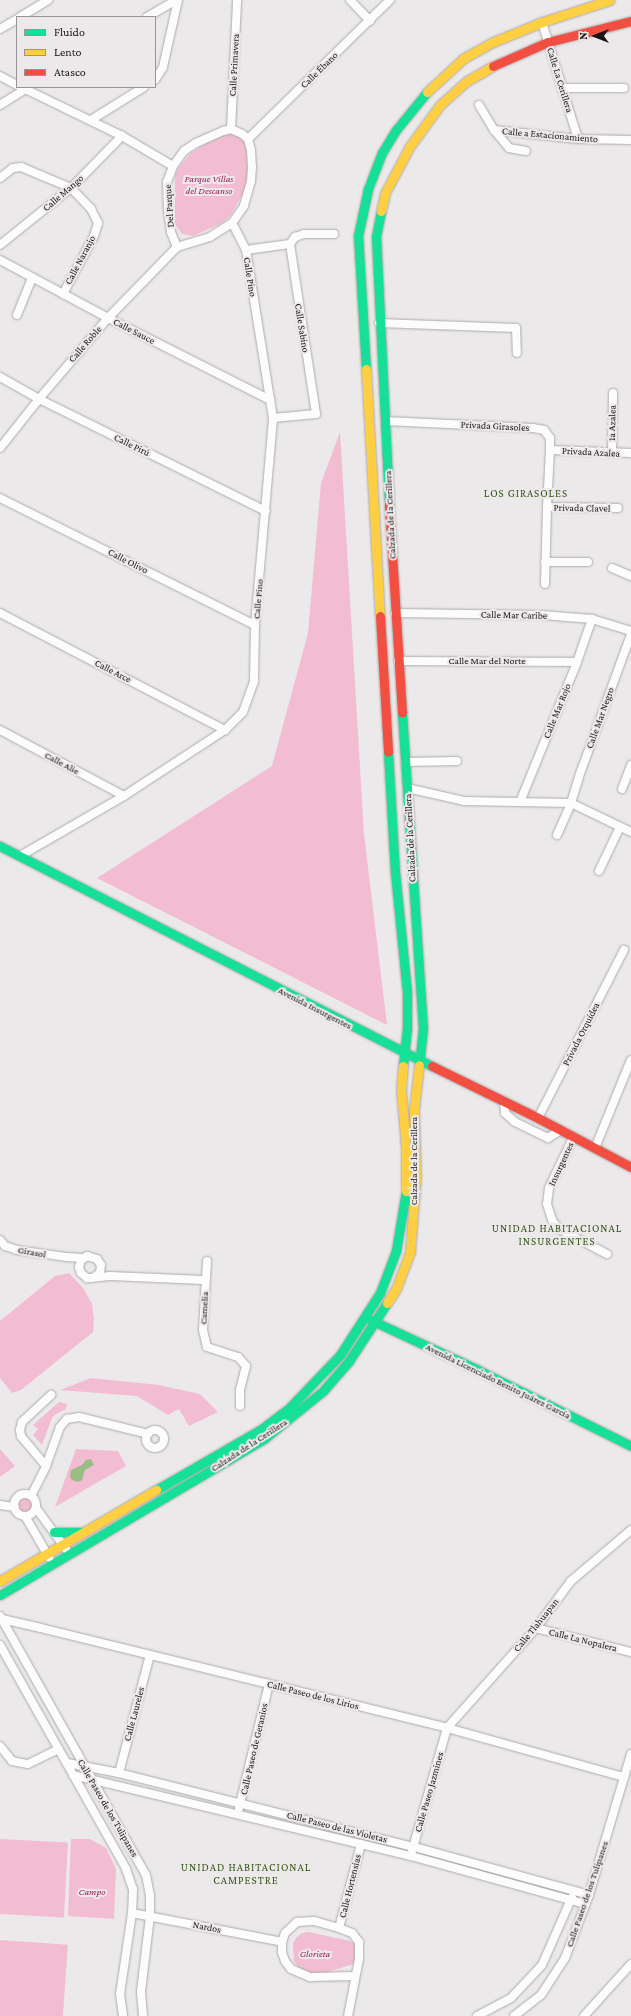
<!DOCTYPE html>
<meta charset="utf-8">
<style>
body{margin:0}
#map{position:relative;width:631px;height:2016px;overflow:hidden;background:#ece9ea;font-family:"Crimson Pro",serif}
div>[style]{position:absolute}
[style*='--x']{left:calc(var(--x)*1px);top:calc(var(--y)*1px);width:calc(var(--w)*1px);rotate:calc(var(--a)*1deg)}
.green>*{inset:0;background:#f2bdd2;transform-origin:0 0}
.round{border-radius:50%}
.water>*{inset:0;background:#99bd84}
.roads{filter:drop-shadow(0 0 1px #adaaab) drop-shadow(0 0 1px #adaaab)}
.street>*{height:8px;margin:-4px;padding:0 4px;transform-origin:4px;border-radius:4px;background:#fcfcfc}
.street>.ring{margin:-4px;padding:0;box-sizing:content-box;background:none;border:8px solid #fcfcfc;border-radius:50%}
.fast>*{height:9px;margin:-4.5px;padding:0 4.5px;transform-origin:4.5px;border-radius:4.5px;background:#16e098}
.slow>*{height:9px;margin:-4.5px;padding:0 4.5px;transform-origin:4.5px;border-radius:4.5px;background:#ffcf43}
.jam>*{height:9px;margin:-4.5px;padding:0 4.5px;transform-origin:4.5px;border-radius:4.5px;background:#f24e42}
span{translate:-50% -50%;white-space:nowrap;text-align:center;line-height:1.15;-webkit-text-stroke:4px #ede8ea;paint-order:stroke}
.street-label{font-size:10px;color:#181617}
.park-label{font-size:10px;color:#93235b;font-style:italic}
.neighbourhood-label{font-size:11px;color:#315719;letter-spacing:1px}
.legend{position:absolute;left:16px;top:16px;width:140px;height:72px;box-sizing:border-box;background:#ede8ea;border:1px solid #989496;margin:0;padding:5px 7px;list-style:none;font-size:12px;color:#181617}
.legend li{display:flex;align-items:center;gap:8px;height:20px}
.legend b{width:20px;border:1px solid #989496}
.north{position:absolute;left:575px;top:16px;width:40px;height:40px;-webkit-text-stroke:3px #ede8ea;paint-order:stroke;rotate:270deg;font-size:11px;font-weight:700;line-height:16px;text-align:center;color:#181617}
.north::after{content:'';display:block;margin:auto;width:14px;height:18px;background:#181617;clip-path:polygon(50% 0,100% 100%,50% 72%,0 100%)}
</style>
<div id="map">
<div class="green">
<i style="clip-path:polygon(229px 132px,242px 138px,248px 146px,249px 173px,246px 188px,231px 215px,222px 223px,193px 236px,182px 234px,175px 224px,175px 176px,177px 170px,191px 153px,223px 133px)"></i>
<i style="clip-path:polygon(340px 432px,364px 834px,387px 1025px,97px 878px,272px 766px,308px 633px,321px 483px)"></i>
<i style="clip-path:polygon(69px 1273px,83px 1288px,92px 1304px,94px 1319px,93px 1332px,21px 1390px,12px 1393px,0 1378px,0 1321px,55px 1276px)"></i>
<i style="clip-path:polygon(91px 1378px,159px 1385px,200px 1394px,218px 1412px,189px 1426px,179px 1409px,168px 1415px,137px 1396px,60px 1390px)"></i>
<i style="clip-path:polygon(59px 1402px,67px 1404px,66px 1409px,56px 1414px,52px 1418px,42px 1445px,33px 1435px,38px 1429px,33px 1425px)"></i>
<i style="clip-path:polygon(0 1449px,15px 1466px,0 1477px)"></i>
<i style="clip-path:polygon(76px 1449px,118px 1451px,126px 1466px,55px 1507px)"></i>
<i class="round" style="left:17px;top:1496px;width:16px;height:16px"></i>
<i style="left:0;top:1839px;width:68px;height:75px;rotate:3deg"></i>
<i style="clip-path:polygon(71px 1839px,90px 1839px,106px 1848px,116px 1869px,114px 1919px,68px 1916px)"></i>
<i style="clip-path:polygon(309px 1932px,350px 1941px,355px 1944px,356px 1960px,354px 1964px,317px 1975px,308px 1974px,299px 1968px,294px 1961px,293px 1943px,297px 1937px,302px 1933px)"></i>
<i style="left:0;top:1940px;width:68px;height:76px;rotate:4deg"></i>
</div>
<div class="water">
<i style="clip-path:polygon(91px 1459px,94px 1465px,85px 1470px,82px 1480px,78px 1482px,72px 1480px,70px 1477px,71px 1470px,82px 1465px,86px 1460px)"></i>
</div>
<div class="roads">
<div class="street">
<i style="--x:350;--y:0;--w:29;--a:46"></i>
<i style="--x:20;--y:17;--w:33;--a:-31"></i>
<i style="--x:147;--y:17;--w:34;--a:-30"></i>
<i style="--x:542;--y:22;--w:122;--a:72.9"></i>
<i style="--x:0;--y:29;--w:20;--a:-30"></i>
<i style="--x:0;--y:76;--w:19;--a:28"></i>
<i style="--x:155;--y:80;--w:15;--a:-58"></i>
<i style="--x:163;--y:67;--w:69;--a:-77.4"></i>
<i style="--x:21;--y:87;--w:112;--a:25.9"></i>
<i style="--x:122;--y:136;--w:59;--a:30.5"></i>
<i style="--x:563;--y:88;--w:61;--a:0"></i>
<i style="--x:0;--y:105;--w:34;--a:-32"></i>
<i style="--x:479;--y:105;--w:29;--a:59"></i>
<i style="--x:494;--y:130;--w:23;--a:50"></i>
<i style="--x:509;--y:148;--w:17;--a:10"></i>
<i style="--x:91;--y:120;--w:62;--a:-31.9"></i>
<i style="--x:231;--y:129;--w:12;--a:24"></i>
<i style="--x:242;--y:134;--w:8;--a:40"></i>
<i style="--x:248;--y:139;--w:11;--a:75"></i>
<i style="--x:251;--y:150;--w:17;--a:87"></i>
<i style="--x:252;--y:167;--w:14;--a:94"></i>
<i style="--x:251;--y:181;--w:26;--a:106"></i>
<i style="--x:244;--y:206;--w:21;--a:125"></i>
<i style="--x:232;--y:223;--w:26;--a:148"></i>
<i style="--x:210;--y:237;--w:34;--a:163"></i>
<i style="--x:177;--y:247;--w:16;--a:-112"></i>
<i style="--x:171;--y:232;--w:22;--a:-98"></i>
<i style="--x:168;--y:210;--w:28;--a:-92"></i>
<i style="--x:167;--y:182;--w:17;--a:-69"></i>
<i style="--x:173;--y:166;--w:19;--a:-54"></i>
<i style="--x:184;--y:151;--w:14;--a:-34"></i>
<i style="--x:196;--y:143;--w:30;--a:-24"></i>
<i style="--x:223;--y:131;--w:8;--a:-14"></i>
<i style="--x:231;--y:129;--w:129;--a:-87.3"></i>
<i style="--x:494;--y:130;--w:84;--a:6.1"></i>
<i style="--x:578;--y:139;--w:52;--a:1.1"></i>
<i style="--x:248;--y:139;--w:199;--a:-44.4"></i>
<i style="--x:0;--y:178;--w:16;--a:-38"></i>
<i style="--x:13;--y:168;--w:8;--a:-7"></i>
<i style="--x:21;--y:167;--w:54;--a:22.8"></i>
<i style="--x:71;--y:188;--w:29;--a:46"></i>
<i style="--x:91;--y:209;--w:16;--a:63"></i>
<i style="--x:98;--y:223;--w:14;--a:107"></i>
<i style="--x:94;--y:236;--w:66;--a:118.1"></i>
<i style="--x:290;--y:244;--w:9;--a:-54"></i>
<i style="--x:295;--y:237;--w:9;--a:-18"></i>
<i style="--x:304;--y:234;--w:30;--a:0"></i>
<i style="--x:0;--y:245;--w:91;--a:-38.8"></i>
<i style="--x:71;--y:188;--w:73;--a:-45.6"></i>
<i style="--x:246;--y:250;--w:44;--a:-7.8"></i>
<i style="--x:0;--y:260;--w:123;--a:28.2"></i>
<i style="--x:108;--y:318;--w:182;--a:26.8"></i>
<i style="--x:17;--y:315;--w:40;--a:-68"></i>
<i style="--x:379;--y:323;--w:137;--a:2.1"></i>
<i style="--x:516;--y:328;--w:25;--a:88"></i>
<i style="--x:0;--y:377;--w:45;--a:29.4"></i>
<i style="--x:39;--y:399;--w:253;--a:26.3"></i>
<i style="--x:273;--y:418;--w:43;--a:-5.3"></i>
<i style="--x:316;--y:414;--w:172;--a:-98.7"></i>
<i style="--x:385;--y:421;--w:148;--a:2.7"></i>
<i style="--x:533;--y:428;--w:11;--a:10"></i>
<i style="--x:544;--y:430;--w:10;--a:53"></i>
<i style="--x:550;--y:438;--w:12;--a:90"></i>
<i style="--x:550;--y:450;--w:57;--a:93"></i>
<i style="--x:547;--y:507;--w:77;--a:91.5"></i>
<i style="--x:0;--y:448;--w:63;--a:-51.5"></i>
<i style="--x:39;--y:399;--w:106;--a:-49.6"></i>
<i style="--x:108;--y:318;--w:99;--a:-45.8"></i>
<i style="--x:550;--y:450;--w:81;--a:2.1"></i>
<i style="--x:612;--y:453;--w:60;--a:-89"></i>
<i style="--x:0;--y:498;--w:285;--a:26.5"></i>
<i style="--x:547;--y:507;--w:71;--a:0.8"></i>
<i style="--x:545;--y:562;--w:43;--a:0"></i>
<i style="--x:612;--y:568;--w:21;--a:23"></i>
<i style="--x:0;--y:613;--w:254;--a:27.5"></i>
<i style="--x:395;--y:613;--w:147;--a:0.8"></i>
<i style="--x:542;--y:615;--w:50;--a:4.6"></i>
<i style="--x:592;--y:619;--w:41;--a:17.1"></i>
<i style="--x:398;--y:661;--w:179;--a:0.3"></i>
<i style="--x:0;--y:730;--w:140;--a:28"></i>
<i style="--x:405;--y:762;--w:52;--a:-1.1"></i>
<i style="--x:407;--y:788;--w:58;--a:12.8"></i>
<i style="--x:464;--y:801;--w:107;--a:1.1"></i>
<i style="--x:571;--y:803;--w:67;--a:25.8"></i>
<i style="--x:622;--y:789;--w:26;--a:-69"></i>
<i style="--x:520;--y:802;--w:151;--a:-67.8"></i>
<i style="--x:577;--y:662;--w:46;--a:-70.8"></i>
<i style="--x:557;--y:835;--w:35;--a:-66"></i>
<i style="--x:571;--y:803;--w:34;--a:-73"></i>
<i style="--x:581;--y:771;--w:146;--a:-69.9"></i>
<i style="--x:20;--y:856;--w:120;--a:-30"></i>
<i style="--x:124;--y:796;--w:121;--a:-33.2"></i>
<i style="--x:225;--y:730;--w:25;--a:-45"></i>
<i style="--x:243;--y:712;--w:33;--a:-70"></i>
<i style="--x:254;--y:681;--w:56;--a:-89"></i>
<i style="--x:255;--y:625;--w:208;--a:-85"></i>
<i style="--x:273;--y:418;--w:170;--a:-99.1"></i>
<i style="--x:246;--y:250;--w:30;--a:-117"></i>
<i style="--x:599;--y:871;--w:49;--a:-64.5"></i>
<i style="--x:504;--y:1102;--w:11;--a:85"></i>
<i style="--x:505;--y:1113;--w:13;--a:42"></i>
<i style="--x:515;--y:1122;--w:37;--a:26"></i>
<i style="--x:548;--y:1138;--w:13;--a:-32"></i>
<i style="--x:538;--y:1118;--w:189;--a:-62.9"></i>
<i style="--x:573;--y:1138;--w:55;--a:115.6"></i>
<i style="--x:549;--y:1188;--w:16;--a:97"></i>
<i style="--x:547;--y:1204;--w:19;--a:72"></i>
<i style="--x:553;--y:1222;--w:11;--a:45"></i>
<i style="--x:561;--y:1230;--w:52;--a:27.6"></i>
<i style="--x:595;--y:1148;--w:95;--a:-67.8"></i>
<i style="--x:0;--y:1240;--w:8;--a:50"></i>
<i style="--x:5;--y:1246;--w:13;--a:18"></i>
<i style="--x:17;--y:1250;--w:49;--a:8.1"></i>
<i style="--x:66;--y:1257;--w:18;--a:3"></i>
<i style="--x:207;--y:1261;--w:69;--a:93.3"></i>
<i style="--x:203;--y:1330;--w:17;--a:77"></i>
<i style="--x:207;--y:1347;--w:33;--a:18"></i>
<i style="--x:238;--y:1357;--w:12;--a:48"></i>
<i style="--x:246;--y:1366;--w:25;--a:104"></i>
<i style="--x:240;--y:1390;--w:16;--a:90"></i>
<i style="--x:94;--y:1277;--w:7;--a:-34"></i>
<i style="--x:100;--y:1273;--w:8;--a:-83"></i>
<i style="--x:101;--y:1265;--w:7;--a:-124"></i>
<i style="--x:97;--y:1259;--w:10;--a:-163"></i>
<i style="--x:87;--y:1256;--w:7;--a:146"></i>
<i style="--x:81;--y:1260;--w:7;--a:106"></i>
<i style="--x:79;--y:1267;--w:6;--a:72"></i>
<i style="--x:81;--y:1273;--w:8;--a:40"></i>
<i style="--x:87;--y:1278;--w:4;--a:0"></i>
<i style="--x:91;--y:1278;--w:18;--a:-6"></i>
<i style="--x:109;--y:1276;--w:96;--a:2.4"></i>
<i class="ring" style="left:146px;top:1430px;width:10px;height:10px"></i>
<i style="--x:46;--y:1466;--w:39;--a:-130"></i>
<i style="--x:21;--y:1436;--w:6;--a:-99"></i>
<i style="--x:20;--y:1430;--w:8;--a:-76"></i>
<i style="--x:22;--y:1422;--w:40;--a:-43"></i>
<i class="ring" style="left:14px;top:1494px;width:14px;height:14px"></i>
<i style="--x:31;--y:1496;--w:34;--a:-63"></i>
<i style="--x:46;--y:1466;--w:41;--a:-70.3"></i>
<i style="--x:60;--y:1427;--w:11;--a:-49"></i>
<i style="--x:67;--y:1419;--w:12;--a:-9"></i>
<i style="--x:79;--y:1417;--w:71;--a:13.8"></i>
<i style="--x:0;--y:1505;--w:15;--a:8"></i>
<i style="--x:36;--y:1508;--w:51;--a:53.8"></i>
<i style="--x:25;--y:1516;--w:48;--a:59.7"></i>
<i style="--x:0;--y:1616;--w:297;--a:60.6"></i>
<i style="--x:146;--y:1875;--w:21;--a:79"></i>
<i style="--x:150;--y:1896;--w:20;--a:90"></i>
<i style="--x:150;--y:1916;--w:77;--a:96.8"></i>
<i style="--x:141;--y:1992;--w:24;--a:85"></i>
<i style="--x:0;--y:1620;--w:2;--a:-27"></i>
<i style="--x:2;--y:1619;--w:40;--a:13"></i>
<i style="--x:41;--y:1628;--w:418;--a:13.8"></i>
<i style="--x:447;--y:1728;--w:184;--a:15.5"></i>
<i style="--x:536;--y:1628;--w:98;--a:14.2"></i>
<i style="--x:0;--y:1645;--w:257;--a:60.6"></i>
<i style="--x:126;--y:1869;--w:21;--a:71"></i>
<i style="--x:133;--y:1889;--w:24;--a:92"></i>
<i style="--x:132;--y:1913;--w:82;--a:98.4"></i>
<i style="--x:120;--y:1994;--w:22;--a:82"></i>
<i style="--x:0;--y:1746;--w:19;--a:51"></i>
<i style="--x:12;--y:1761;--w:16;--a:11"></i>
<i style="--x:28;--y:1764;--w:34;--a:-26"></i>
<i style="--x:67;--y:1763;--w:53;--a:10.9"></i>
<i style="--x:119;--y:1773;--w:304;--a:14.1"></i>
<i style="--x:414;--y:1847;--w:181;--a:15.3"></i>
<i style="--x:119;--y:1773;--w:122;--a:-75.3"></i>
<i style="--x:73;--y:1775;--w:348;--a:13.5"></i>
<i style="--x:411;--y:1856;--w:180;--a:15.4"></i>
<i style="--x:239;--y:1808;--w:128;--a:-76.4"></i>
<i style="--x:412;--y:1851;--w:128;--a:-74.1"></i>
<i style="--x:447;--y:1728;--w:134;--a:-48.3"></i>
<i style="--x:536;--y:1628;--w:59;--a:-53.3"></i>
<i style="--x:571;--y:1581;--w:79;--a:-40.4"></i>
<i style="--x:132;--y:1913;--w:153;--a:10.9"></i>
<i style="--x:339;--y:1928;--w:87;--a:-75.3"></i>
<i style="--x:348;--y:2016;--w:58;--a:-79.1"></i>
<i style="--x:359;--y:1959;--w:17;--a:-90"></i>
<i style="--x:359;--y:1942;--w:11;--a:-128"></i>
<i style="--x:352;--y:1933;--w:14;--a:-159"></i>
<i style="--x:339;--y:1928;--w:26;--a:-164"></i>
<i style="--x:314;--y:1921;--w:17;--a:177"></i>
<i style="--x:297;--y:1922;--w:16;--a:137"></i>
<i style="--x:285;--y:1933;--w:9;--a:108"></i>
<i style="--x:282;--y:1942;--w:10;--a:90"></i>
<i style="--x:282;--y:1952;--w:9;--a:72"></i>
<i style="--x:285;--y:1961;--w:10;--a:53"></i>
<i style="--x:291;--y:1969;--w:21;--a:23"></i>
<i style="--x:310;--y:1977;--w:45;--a:-1.3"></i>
<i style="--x:477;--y:2016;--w:38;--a:-28"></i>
<i style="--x:511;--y:1998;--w:45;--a:-46.8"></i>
<i style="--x:542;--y:1965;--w:74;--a:-66.2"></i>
<i style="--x:514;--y:2016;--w:34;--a:-38"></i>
<i style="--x:541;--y:1995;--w:44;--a:-57"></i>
<i style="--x:565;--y:1958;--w:67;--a:-69.1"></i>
<i style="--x:589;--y:1895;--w:147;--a:-73.4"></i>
<i style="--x:584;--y:2016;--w:70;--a:-47.9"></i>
</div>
<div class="fast">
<i style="--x:381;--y:211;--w:25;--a:101"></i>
<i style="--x:376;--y:236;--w:270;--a:87.2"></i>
<i style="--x:366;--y:369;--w:133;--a:-93.4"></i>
<i style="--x:358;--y:236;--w:48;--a:-78"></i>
<i style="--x:368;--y:189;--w:39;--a:-69"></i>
<i style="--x:382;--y:153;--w:27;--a:-59"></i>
<i style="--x:396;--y:130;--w:49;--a:-50.8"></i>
<i style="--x:402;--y:713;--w:316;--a:86.2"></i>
<i style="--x:423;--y:1028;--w:37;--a:96"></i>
<i style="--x:388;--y:752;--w:120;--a:86.7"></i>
<i style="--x:395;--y:872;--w:121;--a:84.3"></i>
<i style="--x:407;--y:992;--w:36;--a:90"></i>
<i style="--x:407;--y:1028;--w:38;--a:96"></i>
<i style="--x:0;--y:846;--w:485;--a:27"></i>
<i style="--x:371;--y:1320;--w:118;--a:25"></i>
<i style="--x:478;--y:1370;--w:171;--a:26.4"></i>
<i style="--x:156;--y:1490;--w:120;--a:-30"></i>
<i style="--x:260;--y:1430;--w:38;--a:-37"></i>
<i style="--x:290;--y:1407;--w:72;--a:-46.1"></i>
<i style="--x:340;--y:1355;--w:74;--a:-57.2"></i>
<i style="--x:380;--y:1293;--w:45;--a:-69.1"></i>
<i style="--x:396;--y:1251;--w:61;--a:-80.5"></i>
<i style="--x:54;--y:1532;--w:27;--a:0"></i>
<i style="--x:0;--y:1595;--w:308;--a:-30.6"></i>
<i style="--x:265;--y:1438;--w:75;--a:-39"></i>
<i style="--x:323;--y:1391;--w:40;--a:-49"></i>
<i style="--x:349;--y:1361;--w:69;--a:-56.8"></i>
</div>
<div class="slow">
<i style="--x:427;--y:92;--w:50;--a:-42.6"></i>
<i style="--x:464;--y:58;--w:33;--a:-29"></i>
<i style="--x:493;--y:42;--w:53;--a:-22.2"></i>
<i style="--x:542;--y:22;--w:71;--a:-17.9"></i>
<i style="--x:381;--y:211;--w:18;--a:-77"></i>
<i style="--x:385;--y:193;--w:53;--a:-62"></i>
<i style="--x:410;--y:146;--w:51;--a:-53.8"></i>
<i style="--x:440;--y:105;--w:36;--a:-42"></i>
<i style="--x:467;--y:81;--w:30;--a:-30"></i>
<i style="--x:366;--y:369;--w:247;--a:86.8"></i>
<i style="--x:403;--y:1066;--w:23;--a:95"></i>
<i style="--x:401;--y:1089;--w:59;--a:85.2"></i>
<i style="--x:406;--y:1148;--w:43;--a:90"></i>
<i style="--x:387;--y:1303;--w:17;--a:-57"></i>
<i style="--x:396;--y:1289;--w:40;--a:-69"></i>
<i style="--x:410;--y:1252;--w:74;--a:-85.4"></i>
<i style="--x:416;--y:1178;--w:68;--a:-91.7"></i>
<i style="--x:414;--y:1110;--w:45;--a:-83.7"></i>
<i style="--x:0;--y:1581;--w:181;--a:-30.3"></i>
</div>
<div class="jam">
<i style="--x:493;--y:66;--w:60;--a:-23.6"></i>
<i style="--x:548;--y:42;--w:86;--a:-14.2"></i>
<i style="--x:389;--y:506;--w:207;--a:86.4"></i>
<i style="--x:380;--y:616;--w:136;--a:86.6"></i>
<i style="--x:432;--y:1066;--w:118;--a:26.1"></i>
<i style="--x:538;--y:1118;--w:105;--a:27.8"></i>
</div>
</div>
<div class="street-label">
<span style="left:234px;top:65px;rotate:-87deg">Calle Primavera</span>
<span style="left:319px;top:70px;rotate:-44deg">Calle Ébano</span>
<span style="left:560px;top:80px;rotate:73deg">Calle La Cerillera</span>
<span style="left:550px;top:135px;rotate:5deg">Calle a Estacionamiento</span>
<span style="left:63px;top:193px;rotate:-41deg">Calle Mango</span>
<span style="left:169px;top:206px;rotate:-94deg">Del Parque</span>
<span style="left:80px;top:260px;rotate:-62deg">Calle Naranjo</span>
<span style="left:250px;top:277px;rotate:81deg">Calle Pino</span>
<span style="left:302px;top:328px;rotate:81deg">Calle Sabino</span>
<span style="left:134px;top:331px;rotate:27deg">Calle Sauce</span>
<span style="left:85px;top:344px;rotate:-49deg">Calle Roble</span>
<span style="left:612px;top:423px;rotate:-89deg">1a Azalea</span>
<span style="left:495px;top:426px;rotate:3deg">Privada Girasoles</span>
<span style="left:132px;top:445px;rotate:26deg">Calle Pirú</span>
<span style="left:591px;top:452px;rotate:3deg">Privada Azalea</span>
<span style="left:582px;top:508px;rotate:1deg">Privada Clavel</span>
<span style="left:390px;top:515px;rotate:-93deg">Calzada de la Cerillera</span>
<span style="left:128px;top:561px;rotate:27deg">Calle Olivo</span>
<span style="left:258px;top:599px;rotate:-85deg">Calle Pino</span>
<span style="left:514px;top:615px;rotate:1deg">Calle Mar Caribe</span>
<span style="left:487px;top:661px">Calle Mar del Norte</span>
<span style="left:113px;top:671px;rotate:27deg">Calle Arce</span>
<span style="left:557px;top:711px;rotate:-68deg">Calle Mar Rojo</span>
<span style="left:600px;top:718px;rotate:-70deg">Calle Mar Negro</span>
<span style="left:62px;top:763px;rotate:28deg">Calle Alie</span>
<span style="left:410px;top:838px;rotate:-93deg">Calzada de la Cerillera</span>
<span style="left:315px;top:1008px;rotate:27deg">Avenida Insurgentes</span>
<span style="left:581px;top:1034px;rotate:-63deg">Privada Orquídea</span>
<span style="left:414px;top:1161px;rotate:-90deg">Calzada de la Cerillera</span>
<span style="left:561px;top:1164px;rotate:-65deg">Insurgentes</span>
<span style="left:32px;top:1252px;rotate:10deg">Girasol</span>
<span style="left:204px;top:1308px;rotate:-87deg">Camelia</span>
<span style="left:498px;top:1381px;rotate:26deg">Avenida Licenciado Benito Juárez García</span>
<span style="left:249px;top:1445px;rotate:-33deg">Calzada de la Cerillera</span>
<span style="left:536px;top:1625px;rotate:-51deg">Calle Tlahuapan</span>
<span style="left:583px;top:1640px;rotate:14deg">Calle La Nopalera</span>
<span style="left:313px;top:1695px;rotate:14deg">Calle Paseo de los Lirios</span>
<span style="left:134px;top:1714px;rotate:-75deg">Calle Laureles</span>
<span style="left:254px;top:1749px;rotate:-77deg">Calle Paseo de Geranios</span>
<span style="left:429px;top:1792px;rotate:-74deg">Calle Paseo Jazmines</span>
<span style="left:108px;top:1808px;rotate:60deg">Calle Paseo de los Tulipanes</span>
<span style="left:337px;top:1827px;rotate:14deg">Calle Paseo de las Violetas</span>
<span style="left:350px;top:1886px;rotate:-76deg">Calle Hortensias</span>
<span style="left:587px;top:1894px;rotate:-71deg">Calle Paseo de los Tulipanes</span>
<span style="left:207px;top:1927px;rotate:11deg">Nardos</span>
</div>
<div class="park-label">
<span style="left:209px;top:184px">Parque Villas<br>del Descanso</span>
<span style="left:92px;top:1892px">Campo</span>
<span style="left:315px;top:1954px">Glorieta</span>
</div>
<div class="neighbourhood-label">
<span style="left:526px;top:493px">LOS GIRASOLES</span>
<span style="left:557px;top:1235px">UNIDAD HABITACIONAL<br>INSURGENTES</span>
<span style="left:246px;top:1874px">UNIDAD HABITACIONAL<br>CAMPESTRE</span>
</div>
<ul class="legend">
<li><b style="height:5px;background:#16e098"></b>Fluido</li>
<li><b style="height:5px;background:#ffcf43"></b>Lento</li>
<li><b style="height:5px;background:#f24e42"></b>Atasco</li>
</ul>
<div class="north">N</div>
</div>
